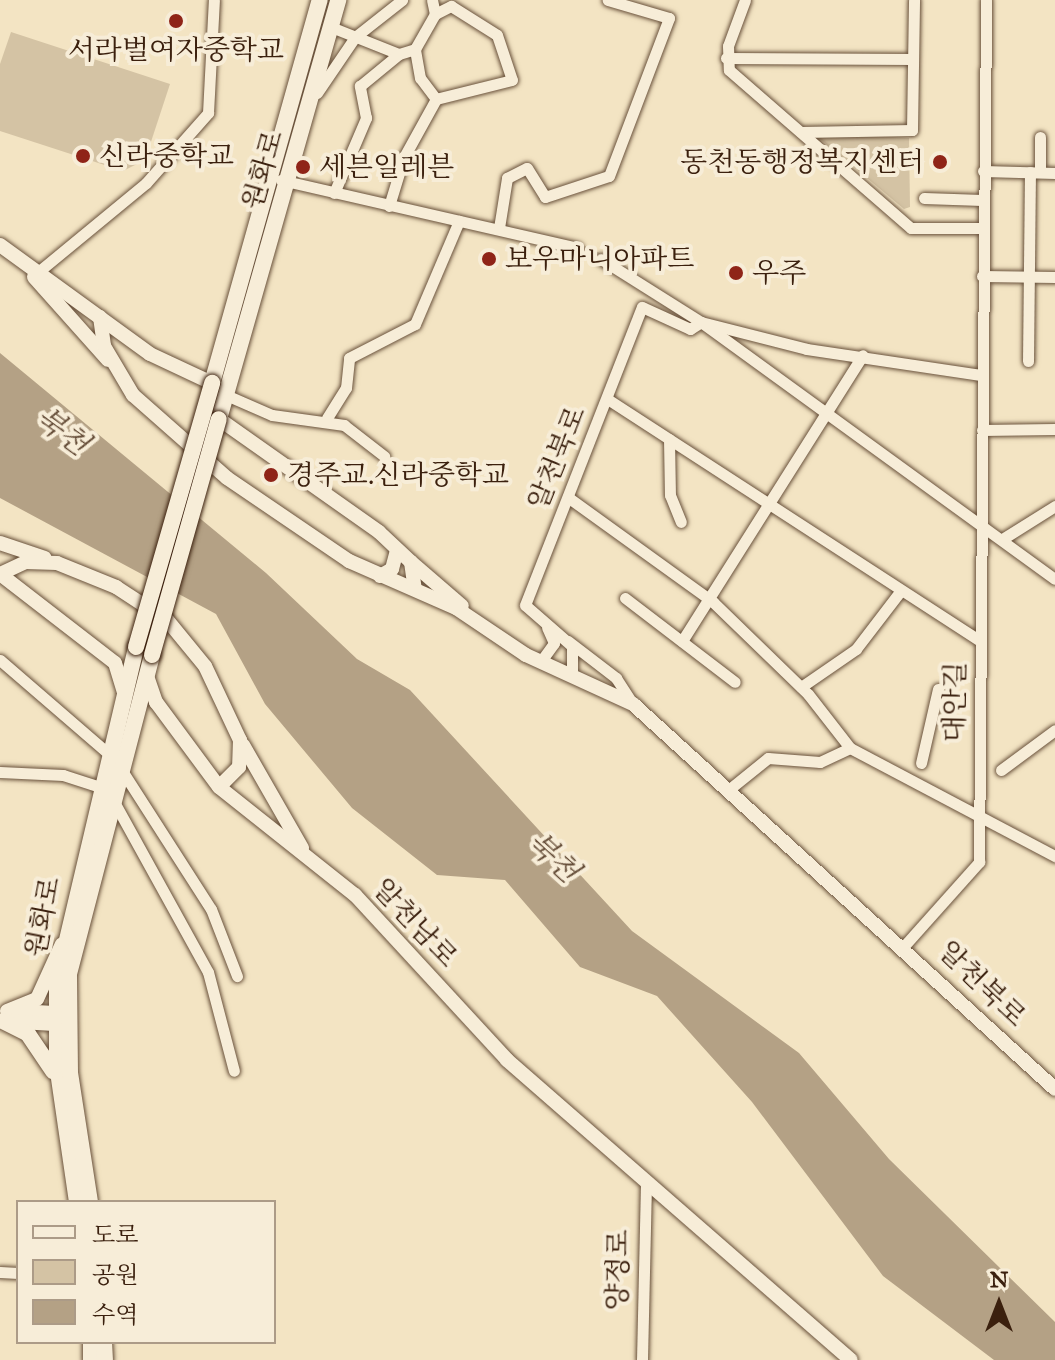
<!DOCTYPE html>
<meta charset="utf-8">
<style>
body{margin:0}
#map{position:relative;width:1055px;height:1360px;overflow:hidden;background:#f3e4c3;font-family:"IM FELL Great Primer","Noto Serif KR",serif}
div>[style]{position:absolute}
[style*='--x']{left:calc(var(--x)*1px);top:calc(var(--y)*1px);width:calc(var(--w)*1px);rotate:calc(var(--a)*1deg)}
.green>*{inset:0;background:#d4c3a4}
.water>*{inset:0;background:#b4a185}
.minor-tunnel>*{height:11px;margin-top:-5.5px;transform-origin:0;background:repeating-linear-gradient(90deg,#cebd9f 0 11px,transparent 0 16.5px)}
.roads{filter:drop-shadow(0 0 2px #69513b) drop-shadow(0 0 2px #69513b)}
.minor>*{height:11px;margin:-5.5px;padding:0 5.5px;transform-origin:5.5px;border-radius:5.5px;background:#f7edd8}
.tertiary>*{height:14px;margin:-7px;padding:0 7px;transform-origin:7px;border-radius:7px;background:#f7edd8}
.secondary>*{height:16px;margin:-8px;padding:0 8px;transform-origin:8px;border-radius:8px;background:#f7edd8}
.bridges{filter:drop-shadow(0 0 2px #3b200e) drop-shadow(0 0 2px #3b200e)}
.secondary-bridge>*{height:16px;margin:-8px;padding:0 8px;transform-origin:8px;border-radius:8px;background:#f7edd8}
.dots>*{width:22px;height:22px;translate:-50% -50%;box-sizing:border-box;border:4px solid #f7edd8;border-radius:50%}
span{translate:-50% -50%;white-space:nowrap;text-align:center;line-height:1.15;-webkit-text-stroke:8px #f7edd8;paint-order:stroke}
.poi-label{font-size:28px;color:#3b200e}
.left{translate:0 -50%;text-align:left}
.right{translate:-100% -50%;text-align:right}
.street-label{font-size:28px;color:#3b200e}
.water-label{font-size:30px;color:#654d38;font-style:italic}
.legend{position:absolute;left:16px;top:1200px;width:260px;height:144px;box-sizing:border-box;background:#f7edd8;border:2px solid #ac9b87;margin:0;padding:10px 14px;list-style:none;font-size:24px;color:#3b200e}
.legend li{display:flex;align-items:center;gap:16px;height:40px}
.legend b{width:40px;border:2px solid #ac9b87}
.north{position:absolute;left:959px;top:1264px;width:80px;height:80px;-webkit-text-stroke:6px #f7edd8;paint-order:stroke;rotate:0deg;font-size:22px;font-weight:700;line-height:32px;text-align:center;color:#3b200e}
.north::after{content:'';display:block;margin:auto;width:28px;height:36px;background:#3b200e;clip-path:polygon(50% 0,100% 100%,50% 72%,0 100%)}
</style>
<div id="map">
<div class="green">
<i style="clip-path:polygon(11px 32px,170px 84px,145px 160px,123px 171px,0 131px,0 64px)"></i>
<i style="clip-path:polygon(812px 132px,909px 138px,910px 207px,904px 209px)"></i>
</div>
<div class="water">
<i style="clip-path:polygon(0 353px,266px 573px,357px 659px,410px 690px,632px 931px,799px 1053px,889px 1159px,1055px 1322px,1055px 1360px,994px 1360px,883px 1276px,752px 1102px,657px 996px,580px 967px,505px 880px,437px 875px,352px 808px,265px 704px,216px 614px,0 498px)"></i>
</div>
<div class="minor-tunnel">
<i style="--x:577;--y:248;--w:26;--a:25"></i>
</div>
<div class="roads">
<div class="minor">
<i style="--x:745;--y:0;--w:49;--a:110.3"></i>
<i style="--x:728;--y:46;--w:24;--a:88"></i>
<i style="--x:729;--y:70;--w:241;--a:41"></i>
<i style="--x:911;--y:228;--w:70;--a:0"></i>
<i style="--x:435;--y:14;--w:18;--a:-27"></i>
<i style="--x:451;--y:6;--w:54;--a:32.2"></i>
<i style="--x:497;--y:35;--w:47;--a:71.6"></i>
<i style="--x:512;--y:80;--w:78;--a:166"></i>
<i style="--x:331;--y:27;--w:73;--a:21.7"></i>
<i style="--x:399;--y:54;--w:17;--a:-17"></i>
<i style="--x:415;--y:49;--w:40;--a:-60.3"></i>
<i style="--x:435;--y:14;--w:14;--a:-102"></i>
<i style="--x:726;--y:58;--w:187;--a:0.3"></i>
<i style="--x:317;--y:93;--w:68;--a:-55.8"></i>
<i style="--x:355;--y:37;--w:60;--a:-38.2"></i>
<i style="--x:801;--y:132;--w:111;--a:-1"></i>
<i style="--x:912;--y:130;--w:130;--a:-89.1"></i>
<i style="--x:983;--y:171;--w:72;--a:1.6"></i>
<i style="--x:1040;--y:172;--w:35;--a:-90"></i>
<i style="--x:281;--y:180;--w:304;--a:12.9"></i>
<i style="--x:334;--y:193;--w:82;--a:-66.9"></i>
<i style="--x:366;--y:118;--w:33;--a:-101"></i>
<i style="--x:360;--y:86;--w:50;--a:-39.4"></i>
<i style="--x:924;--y:198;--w:58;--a:2"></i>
<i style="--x:389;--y:206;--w:51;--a:-73"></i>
<i style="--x:404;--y:157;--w:66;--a:-61.1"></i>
<i style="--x:436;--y:99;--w:26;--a:-127"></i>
<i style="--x:420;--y:78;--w:29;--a:-100"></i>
<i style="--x:499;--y:228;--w:51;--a:-80.9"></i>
<i style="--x:507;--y:178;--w:22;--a:-27"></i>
<i style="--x:527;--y:168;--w:34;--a:58"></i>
<i style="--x:545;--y:197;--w:67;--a:-18.2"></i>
<i style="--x:609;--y:176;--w:169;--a:-69.2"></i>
<i style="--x:669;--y:18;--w:64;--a:-163.6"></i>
<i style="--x:601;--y:259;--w:118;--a:32.2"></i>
<i style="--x:701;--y:322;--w:437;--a:36"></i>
<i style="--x:38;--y:272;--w:140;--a:-39.5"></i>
<i style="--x:146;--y:183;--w:94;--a:-48.5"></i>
<i style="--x:208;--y:113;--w:113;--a:-87"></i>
<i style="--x:982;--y:276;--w:73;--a:0.8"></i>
<i style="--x:1028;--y:361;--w:189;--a:-89.4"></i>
<i style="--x:226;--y:395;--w:50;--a:23.5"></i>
<i style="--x:272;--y:415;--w:73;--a:7.9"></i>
<i style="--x:344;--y:425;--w:51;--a:37.8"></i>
<i style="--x:609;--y:400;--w:442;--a:33"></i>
<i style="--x:327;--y:418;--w:36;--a:-58"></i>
<i style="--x:346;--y:388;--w:30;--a:-84"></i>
<i style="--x:349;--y:358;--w:74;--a:-27.3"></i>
<i style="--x:415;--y:324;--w:112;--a:-66.9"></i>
<i style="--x:982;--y:430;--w:73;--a:-0.8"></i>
<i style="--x:669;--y:439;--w:56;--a:89"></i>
<i style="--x:670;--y:495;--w:29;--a:68"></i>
<i style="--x:569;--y:498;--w:178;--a:35.8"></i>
<i style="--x:713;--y:602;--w:132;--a:44.1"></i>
<i style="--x:808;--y:694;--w:68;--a:52.1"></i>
<i style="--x:850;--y:748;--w:232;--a:27.8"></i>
<i style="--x:1004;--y:538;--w:60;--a:-32.1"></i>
<i style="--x:625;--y:598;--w:138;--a:37.4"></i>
<i style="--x:568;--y:641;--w:61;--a:37.6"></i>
<i style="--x:616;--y:678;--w:30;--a:57"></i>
<i style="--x:682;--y:641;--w:338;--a:-57.7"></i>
<i style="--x:0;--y:660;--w:144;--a:40.8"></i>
<i style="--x:541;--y:661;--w:22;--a:-54"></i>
<i style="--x:554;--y:643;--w:17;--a:-114"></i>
<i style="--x:572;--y:674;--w:28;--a:-90"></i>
<i style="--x:572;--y:646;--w:62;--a:-138.9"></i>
<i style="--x:525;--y:605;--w:320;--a:-68.6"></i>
<i style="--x:642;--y:307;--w:53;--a:24.6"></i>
<i style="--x:690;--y:329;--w:13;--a:-32"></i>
<i style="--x:701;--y:322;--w:109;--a:14.3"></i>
<i style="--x:807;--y:349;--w:177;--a:8.5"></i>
<i style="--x:801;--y:687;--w:67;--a:-34.6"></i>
<i style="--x:856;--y:649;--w:71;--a:-52.5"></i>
<i style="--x:921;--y:763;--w:76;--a:-77.1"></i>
<i style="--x:121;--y:769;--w:166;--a:57.3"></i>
<i style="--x:211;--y:909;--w:72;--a:68.8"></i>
<i style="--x:1001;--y:770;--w:67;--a:-36.5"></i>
<i style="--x:0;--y:772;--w:63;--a:2.7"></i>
<i style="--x:63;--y:775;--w:39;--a:18"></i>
<i style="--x:732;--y:787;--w:46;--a:-38.9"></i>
<i style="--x:768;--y:758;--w:52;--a:4.4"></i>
<i style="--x:820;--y:762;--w:33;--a:-25"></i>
<i style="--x:113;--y:800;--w:196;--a:61.1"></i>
<i style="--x:208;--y:972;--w:102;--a:75.3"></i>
<i style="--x:904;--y:946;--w:113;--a:-48.2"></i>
<i style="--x:979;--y:862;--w:862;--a:-89.53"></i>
<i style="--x:0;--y:1272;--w:18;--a:3"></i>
<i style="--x:642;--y:1360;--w:179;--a:-88.7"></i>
</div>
<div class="tertiary">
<i style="--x:0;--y:245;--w:185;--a:36"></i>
<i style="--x:150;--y:354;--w:68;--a:25.1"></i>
<i style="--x:34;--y:277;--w:111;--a:48.3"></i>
<i style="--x:100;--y:317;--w:29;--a:82"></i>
<i style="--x:104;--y:346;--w:57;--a:59.4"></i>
<i style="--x:133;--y:395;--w:125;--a:41.4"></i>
<i style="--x:227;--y:478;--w:148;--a:34.2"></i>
<i style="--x:349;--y:561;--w:117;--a:23.7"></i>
<i style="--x:456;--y:608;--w:84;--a:33.9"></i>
<i style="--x:526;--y:655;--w:118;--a:24.6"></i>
<i style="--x:633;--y:704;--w:571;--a:42.37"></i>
<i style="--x:219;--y:419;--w:196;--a:35.2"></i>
<i style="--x:379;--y:532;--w:44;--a:43.2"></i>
<i style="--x:411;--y:562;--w:27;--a:82"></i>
<i style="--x:0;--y:543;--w:47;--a:18.4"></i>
<i style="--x:411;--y:562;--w:67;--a:40.8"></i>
<i style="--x:0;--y:574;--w:29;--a:-25"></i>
<i style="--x:26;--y:562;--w:31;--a:2"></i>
<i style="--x:57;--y:563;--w:64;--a:22.1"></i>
<i style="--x:116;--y:587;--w:62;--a:33.2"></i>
<i style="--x:168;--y:621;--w:58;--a:50.6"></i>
<i style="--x:205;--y:666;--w:82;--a:64.7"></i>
<i style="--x:240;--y:740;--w:27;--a:92"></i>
<i style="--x:239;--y:767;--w:28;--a:135"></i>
<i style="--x:0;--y:574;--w:145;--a:37.7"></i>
<i style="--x:115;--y:663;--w:30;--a:73"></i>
<i style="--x:380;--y:576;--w:14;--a:-30"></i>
<i style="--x:392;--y:569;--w:20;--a:-75"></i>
<i style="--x:147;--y:676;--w:28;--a:71"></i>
<i style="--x:156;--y:702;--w:106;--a:53.5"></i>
<i style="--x:219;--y:787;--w:174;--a:38.5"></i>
<i style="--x:355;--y:895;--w:224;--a:47.3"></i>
<i style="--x:507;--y:1060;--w:456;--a:41.1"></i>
<i style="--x:243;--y:745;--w:119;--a:60.2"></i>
<i style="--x:7;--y:1011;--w:32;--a:-22"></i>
<i style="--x:37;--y:999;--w:60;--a:-65.6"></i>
<i style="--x:18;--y:1011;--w:36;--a:3"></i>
<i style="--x:4;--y:1021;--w:50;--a:3.4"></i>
</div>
<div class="secondary">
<i style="--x:212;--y:383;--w:398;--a:-74.3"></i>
<i style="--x:219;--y:419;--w:436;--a:-74.1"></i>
<i style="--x:3;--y:1021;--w:28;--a:27"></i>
<i style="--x:28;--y:1034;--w:45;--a:56"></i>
<i style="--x:77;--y:1202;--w:138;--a:-98.3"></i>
<i style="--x:57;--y:1065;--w:83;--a:-90"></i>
<i style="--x:57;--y:982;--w:344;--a:-76.7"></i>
<i style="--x:90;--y:1202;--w:131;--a:-98.8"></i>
<i style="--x:70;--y:1073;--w:99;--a:-90.6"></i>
<i style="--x:69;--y:974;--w:330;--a:-75.4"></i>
<i style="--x:91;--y:1342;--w:18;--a:90"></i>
<i style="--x:104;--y:1342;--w:18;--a:87"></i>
</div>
</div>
<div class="bridges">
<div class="secondary-bridge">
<i style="--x:136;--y:647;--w:275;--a:-73.9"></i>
<i style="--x:152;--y:655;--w:245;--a:-74.2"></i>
</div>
</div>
<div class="dots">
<i style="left:176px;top:21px;background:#8f2418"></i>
<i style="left:83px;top:156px;background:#8f2418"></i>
<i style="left:940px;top:162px;background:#8f2418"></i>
<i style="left:303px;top:167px;background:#8f2418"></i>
<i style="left:489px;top:259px;background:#8f2418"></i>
<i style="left:736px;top:273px;background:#8f2418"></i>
<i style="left:271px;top:475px;background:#8f2418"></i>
</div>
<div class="poi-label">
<span style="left:176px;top:50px">서라벌여자중학교</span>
<span class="left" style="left:99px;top:156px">신라중학교</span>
<span class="right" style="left:924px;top:162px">동천동행정복지센터</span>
<span class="left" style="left:319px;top:167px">세븐일레븐</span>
<span class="left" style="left:505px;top:259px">보우마니아파트</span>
<span class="left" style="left:752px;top:273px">우주</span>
<span class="left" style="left:287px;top:475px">경주교.신라중학교</span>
</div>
<div class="street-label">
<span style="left:263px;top:170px;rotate:-74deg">원화로</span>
<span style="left:557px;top:458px;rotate:-68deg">알천북로</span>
<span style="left:955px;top:702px;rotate:-89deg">대안길</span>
<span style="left:43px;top:917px;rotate:-79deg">원화로</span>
<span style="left:415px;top:923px;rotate:47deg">알천남로</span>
<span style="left:982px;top:984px;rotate:44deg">알천북로</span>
<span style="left:618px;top:1270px;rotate:-89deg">양정로</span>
</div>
<div class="water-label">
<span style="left:62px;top:431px;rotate:37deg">북천</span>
<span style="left:553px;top:857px;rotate:43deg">북천</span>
</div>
<ul class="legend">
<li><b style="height:10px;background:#f7edd8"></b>도로</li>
<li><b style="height:22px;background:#d4c3a4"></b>공원</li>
<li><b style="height:22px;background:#b4a185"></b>수역</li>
</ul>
<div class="north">N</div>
</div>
